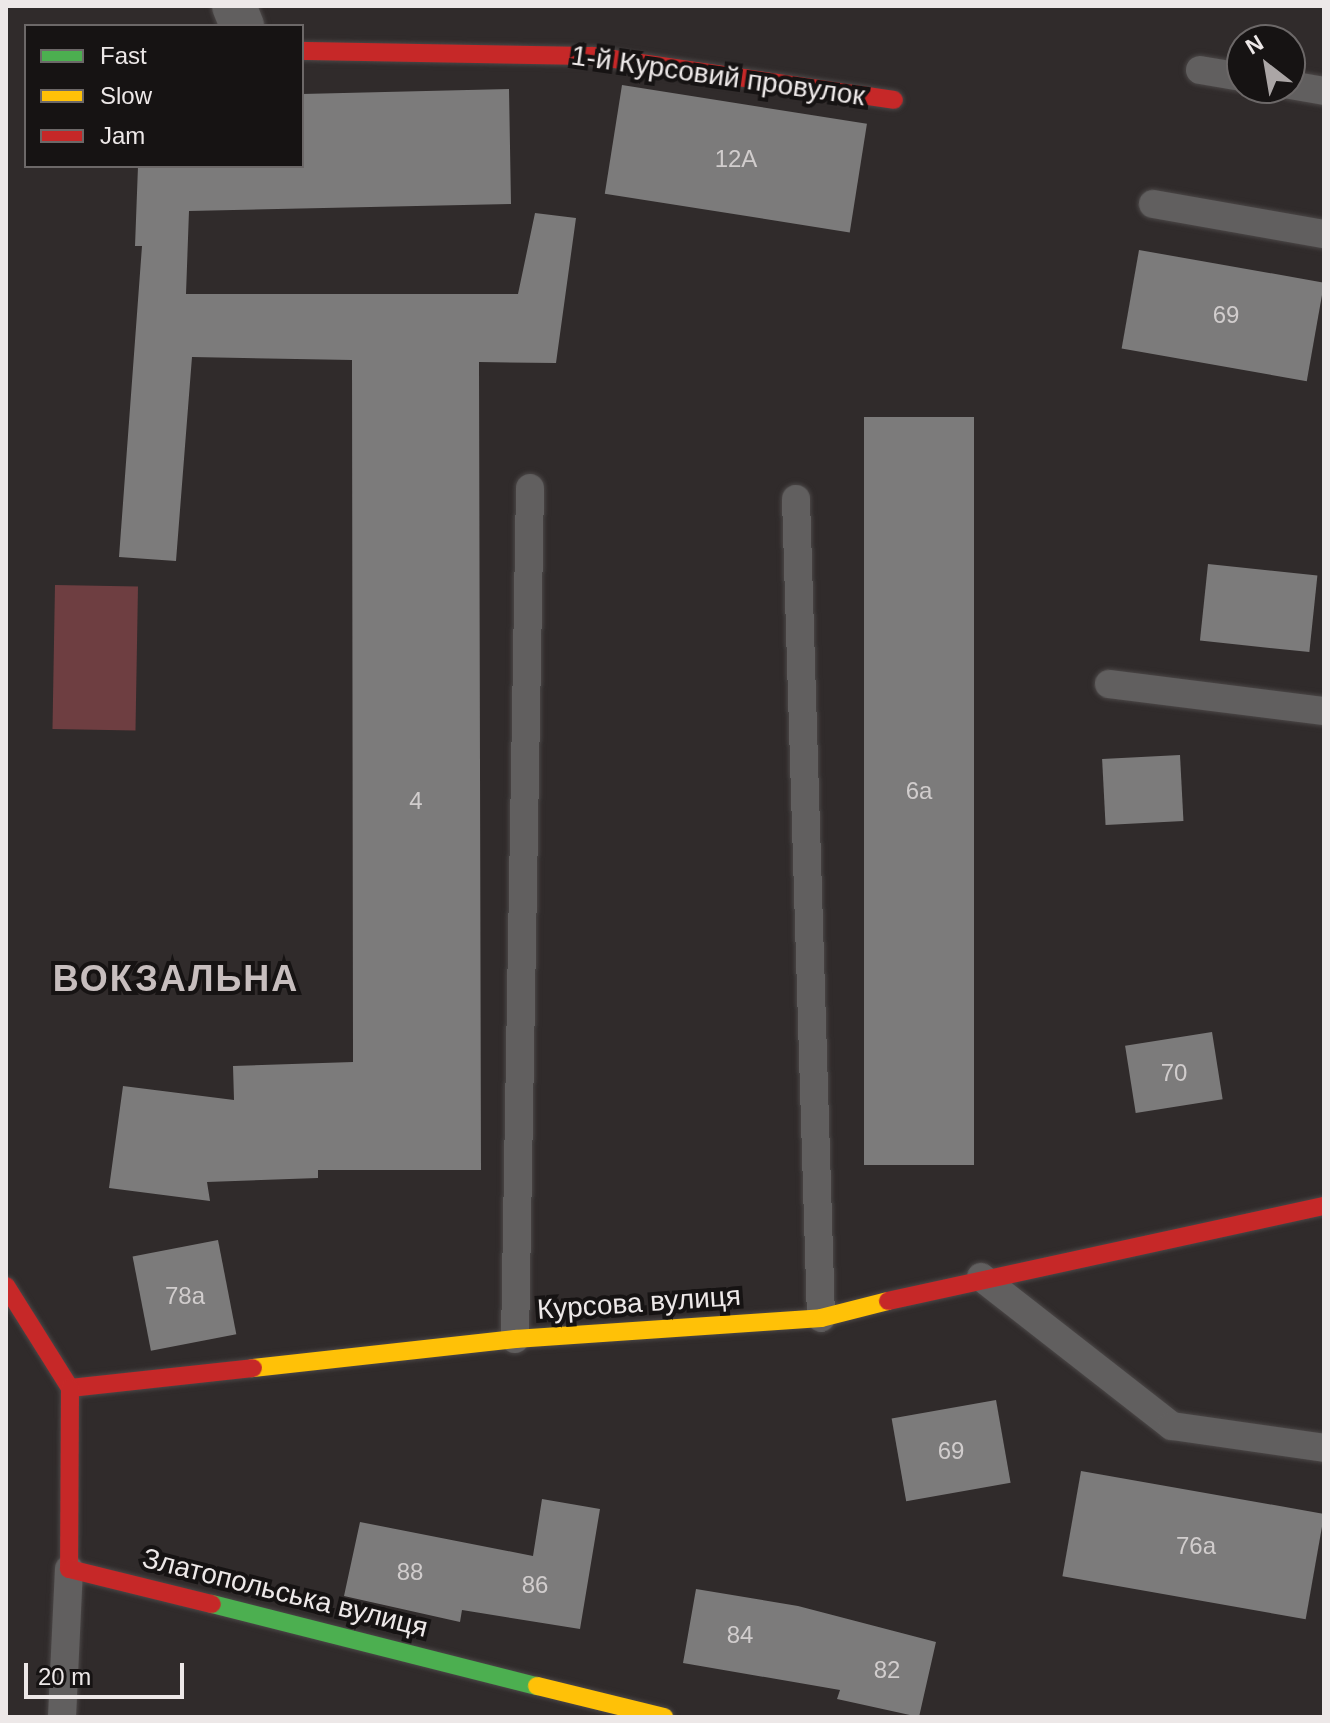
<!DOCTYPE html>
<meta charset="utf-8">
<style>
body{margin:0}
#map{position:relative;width:1330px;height:1723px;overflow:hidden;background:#302b2b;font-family:Arial,sans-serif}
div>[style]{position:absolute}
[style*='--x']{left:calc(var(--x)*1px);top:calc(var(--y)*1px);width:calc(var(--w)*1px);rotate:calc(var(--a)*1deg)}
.green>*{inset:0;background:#6e3e41;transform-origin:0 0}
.building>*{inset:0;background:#7c7b7b;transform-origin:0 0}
.roads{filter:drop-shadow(0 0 2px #4b4747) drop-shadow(0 0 2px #4b4747)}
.lane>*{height:28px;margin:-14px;padding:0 14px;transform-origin:14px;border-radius:14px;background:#615f5f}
.street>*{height:44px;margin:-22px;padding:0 22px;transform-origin:22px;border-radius:22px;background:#615f5f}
.fast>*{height:18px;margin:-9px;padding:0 9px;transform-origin:9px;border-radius:9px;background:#4caf50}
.slow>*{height:18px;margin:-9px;padding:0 9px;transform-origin:9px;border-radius:9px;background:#ffc107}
.jam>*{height:18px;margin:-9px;padding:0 9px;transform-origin:9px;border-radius:9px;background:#c62828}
span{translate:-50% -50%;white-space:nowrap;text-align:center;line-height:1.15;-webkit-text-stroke:8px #161313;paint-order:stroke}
.number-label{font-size:24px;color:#d1cdcd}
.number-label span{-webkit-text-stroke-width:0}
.street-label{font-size:28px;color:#ede8e8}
.district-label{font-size:36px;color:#c7bebe;font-weight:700;letter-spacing:2px}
.frame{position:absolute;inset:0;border:8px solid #ede8e8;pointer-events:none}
.legend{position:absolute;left:24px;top:24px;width:280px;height:144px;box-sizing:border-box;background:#161313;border:2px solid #6c6868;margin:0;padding:10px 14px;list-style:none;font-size:24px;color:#ede8e8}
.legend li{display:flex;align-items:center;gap:16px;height:40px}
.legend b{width:40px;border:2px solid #6c6868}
.north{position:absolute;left:1226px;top:24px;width:80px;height:80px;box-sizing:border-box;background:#161313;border:2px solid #6c6868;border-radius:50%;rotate:329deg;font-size:22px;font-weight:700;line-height:32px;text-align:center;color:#ede8e8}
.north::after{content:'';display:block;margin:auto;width:28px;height:36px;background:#aba6a6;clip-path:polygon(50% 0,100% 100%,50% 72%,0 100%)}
.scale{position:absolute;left:24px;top:1663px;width:160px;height:36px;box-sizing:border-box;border:4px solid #ede8e8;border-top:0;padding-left:10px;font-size:24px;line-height:28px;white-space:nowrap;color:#ede8e8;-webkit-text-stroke:6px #161313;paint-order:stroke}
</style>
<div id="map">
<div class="green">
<i style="left:55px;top:585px;width:83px;height:144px;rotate:1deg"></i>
</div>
<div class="building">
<i style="left:622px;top:85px;width:248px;height:110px;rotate:9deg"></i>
<i style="clip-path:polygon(509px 89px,511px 204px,189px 211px,186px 294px,518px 294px,535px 213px,576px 218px,556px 363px,479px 362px,481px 1170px,318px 1170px,318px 1178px,207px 1182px,210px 1201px,109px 1188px,123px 1086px,234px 1100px,233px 1066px,353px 1062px,352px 360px,192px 357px,176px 561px,119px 557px,142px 246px,135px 246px,138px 166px,302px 166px,302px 94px)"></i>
<i style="left:1139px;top:250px;width:188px;height:100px;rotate:10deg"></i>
<i style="left:864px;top:417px;width:110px;height:748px"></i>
<i style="left:1208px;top:564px;width:110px;height:77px;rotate:6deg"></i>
<i style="left:1180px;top:755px;width:66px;height:78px;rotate:87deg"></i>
<i style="left:1212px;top:1032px;width:68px;height:88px;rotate:81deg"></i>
<i style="left:218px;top:1240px;width:96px;height:87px;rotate:79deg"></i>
<i style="left:996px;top:1400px;width:84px;height:106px;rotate:80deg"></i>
<i style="left:1081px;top:1471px;width:247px;height:107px;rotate:10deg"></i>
<i style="clip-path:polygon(542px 1499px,600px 1509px,580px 1629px,462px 1610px,460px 1622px,344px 1596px,360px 1522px,533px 1556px)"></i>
<i style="clip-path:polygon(696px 1589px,798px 1606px,936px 1642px,919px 1717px,837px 1699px,840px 1690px,683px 1663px)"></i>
</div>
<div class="roads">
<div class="lane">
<i style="--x:1200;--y:70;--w:43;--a:9.5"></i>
<i style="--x:1290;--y:85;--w:35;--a:10"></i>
<i style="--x:1153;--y:204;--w:174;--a:10"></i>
<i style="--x:796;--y:499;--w:819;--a:88.25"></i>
<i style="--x:1109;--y:684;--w:217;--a:7.2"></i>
<i style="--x:981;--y:1277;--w:242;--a:38"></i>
<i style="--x:1172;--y:1426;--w:154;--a:8.2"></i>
<i style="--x:515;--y:1339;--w:851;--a:-88.99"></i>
<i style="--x:62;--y:1717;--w:148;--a:-87.3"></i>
</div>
<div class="street">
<i style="--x:234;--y:6;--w:22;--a:68"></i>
</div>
<div class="fast">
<i style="--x:212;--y:1604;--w:335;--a:14.2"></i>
</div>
<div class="slow">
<i style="--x:253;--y:1368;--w:264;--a:-6.3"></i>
<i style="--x:515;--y:1339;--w:307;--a:-3.9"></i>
<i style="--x:821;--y:1318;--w:69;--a:-14.2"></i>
<i style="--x:537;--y:1686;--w:131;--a:13.7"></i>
</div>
<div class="jam">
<i style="--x:302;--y:51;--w:291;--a:1"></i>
<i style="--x:593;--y:56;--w:304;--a:8.3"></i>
<i style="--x:6;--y:1286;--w:120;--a:57.9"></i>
<i style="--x:70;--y:1388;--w:184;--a:-6.2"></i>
<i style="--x:888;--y:1301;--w:446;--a:-12.3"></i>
<i style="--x:70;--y:1388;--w:181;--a:90.3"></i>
<i style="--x:69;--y:1569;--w:147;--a:13.8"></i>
</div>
</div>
<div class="number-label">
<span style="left:736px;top:159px">12А</span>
<span style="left:1226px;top:315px">69</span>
<span style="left:919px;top:791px">6а</span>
<span style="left:416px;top:801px">4</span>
<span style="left:1174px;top:1073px">70</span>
<span style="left:185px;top:1296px">78а</span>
<span style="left:951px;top:1451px">69</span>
<span style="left:1196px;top:1546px">76а</span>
<span style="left:410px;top:1572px">88</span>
<span style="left:535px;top:1585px">86</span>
<span style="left:740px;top:1635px">84</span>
<span style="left:887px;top:1670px">82</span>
</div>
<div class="street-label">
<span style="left:718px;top:76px;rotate:8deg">1-й Курсовий провулок</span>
<span style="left:639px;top:1303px;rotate:-4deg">Курсова вулиця</span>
<span style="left:285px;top:1593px;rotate:14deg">Златопольська вулиця</span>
</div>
<div class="district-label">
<span style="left:176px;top:979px">ВОКЗАЛЬНА</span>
</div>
<div class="frame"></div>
<ul class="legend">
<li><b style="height:10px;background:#4caf50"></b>Fast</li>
<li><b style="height:10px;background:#ffc107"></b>Slow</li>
<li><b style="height:10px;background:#c62828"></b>Jam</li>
</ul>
<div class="north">N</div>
<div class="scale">20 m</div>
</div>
